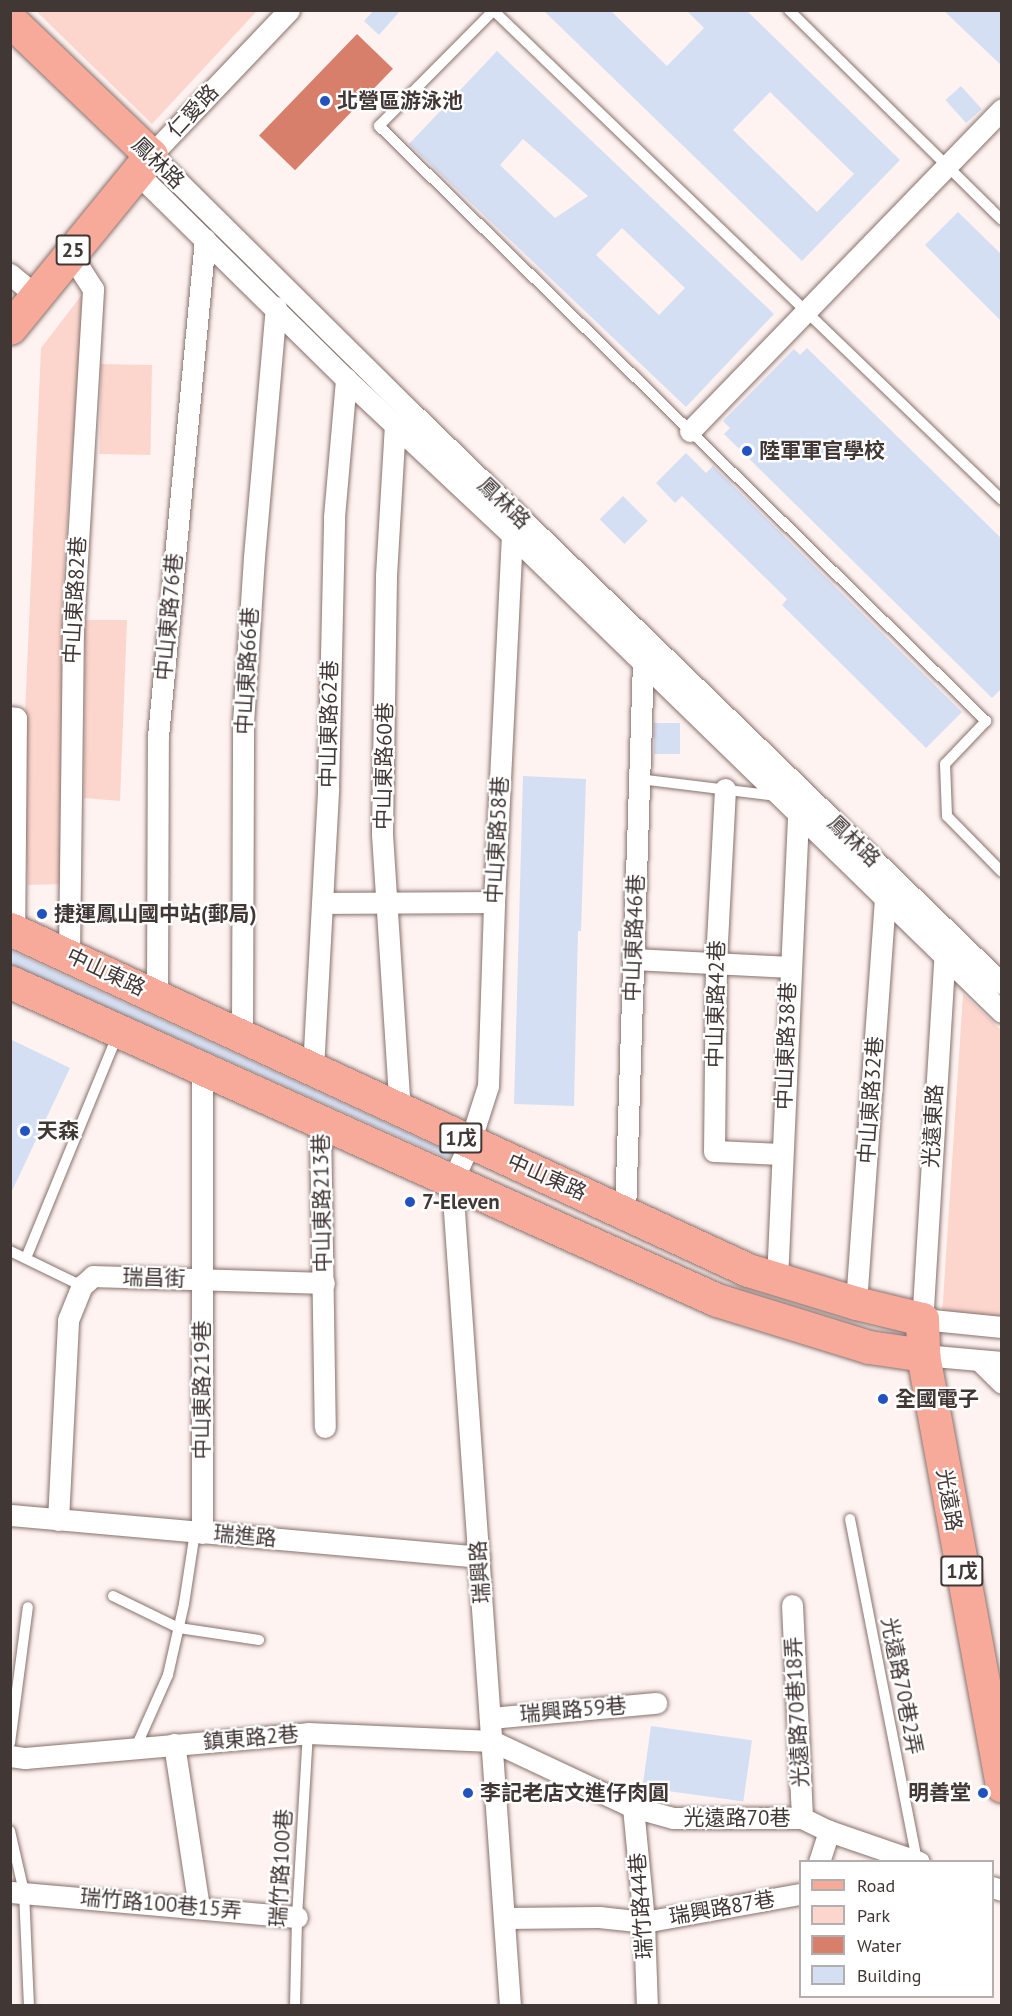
<!DOCTYPE html>
<meta charset="utf-8">
<style>
body{margin:0}
#map{position:relative;width:1012px;height:2016px;overflow:hidden;background:#fef3f1;font-family:"PT Sans","Noto Sans TC",sans-serif}
div>[style]{position:absolute}
[style*='--x']{left:calc(var(--x)*1px);top:calc(var(--y)*1px);width:calc(var(--w)*1px);rotate:calc(var(--a)*1deg)}
.green>*{inset:0;background:#fcd6cd;transform-origin:0 0}
.water>*{inset:0;background:#d77f6b;transform-origin:0 0}
.building>*{inset:0;background:#d5dff3;transform-origin:0 0}
.roads{filter:drop-shadow(0 0 2px #87716c) drop-shadow(0 0 2px #87716c)}
.lane>*{height:10px;margin:-5px;padding:0 5px;transform-origin:5px;border-radius:5px;background:#fff}
.street>*{height:21px;margin:-10.5px;padding:0 10.5px;transform-origin:10.5px;border-radius:10.5px;background:#fff}
.primary>*{height:33px;margin:-16.5px;padding:0 16.5px;transform-origin:16.5px;border-radius:16.5px;background:#f7aa9a}
.dots>*{width:16px;height:16px;translate:-50% -50%;box-sizing:border-box;border:3px solid #fff;border-radius:50%}
span{translate:-50% -50%;white-space:nowrap;text-align:center;line-height:1.15;-webkit-text-stroke:4.5px #fff;paint-order:stroke}
.shield-label span{padding:2px 4px;background:#fff;border:2px solid;border-radius:4px;-webkit-text-stroke-width:0}
.shield-label{font-size:20px;color:#413735;font-weight:700}
.poi-label{font-size:21px;color:#413735;font-weight:700}
.left{translate:0 -50%;text-align:left}
.right{translate:-100% -50%;text-align:right}
.street-label{font-size:21px;color:#413735}
.frame{position:absolute;inset:0;border:12px solid #413735;pointer-events:none}
.legend{position:absolute;left:799px;top:1860px;width:195px;height:138px;box-sizing:border-box;background:#fff;border:2px solid #b3afae;margin:0;padding:8px 10px;list-style:none;font-size:18px;color:#413735}
.legend li{display:flex;align-items:center;gap:12px;height:30px}
.legend b{width:30px;border:2px solid #b3afae}
</style>
<div id="map">
<div class="green">
<i style="clip-path:polygon(36px 11px,257px 11px,152px 124px)"></i>
<i style="clip-path:polygon(84px 292px,62px 598px,63px 884px,28px 885px,23px 760px,41px 348px)"></i>
<i style="left:101px;top:364px;width:51px;height:90px;rotate:1deg"></i>
<i style="clip-path:polygon(85px 620px,127px 620px,120px 801px,84px 798px)"></i>
<i style="clip-path:polygon(963px 994px,1001px 1030px,1001px 1322px,942px 1316px)"></i>
</div>
<div class="water">
<i style="left:357px;top:34px;width:50px;height:141px;rotate:44deg"></i>
</div>
<div class="building">
<i style="clip-path:polygon(374px 10px,401px 10px,379px 35px,364px 21px)"></i>
<i style="clip-path:polygon(evenodd,543px 10px,610px 10px,667px 66px,704px 28px,686px 10px,746px 10px,900px 160px,802px 261px,543px 10px,770px 92px,854px 174px,817px 212px,733px 130px,770px 92px)"></i>
<i style="clip-path:polygon(943px 10px,1002px 10px,1002px 66px)"></i>
<i style="clip-path:polygon(evenodd,497px 51px,774px 314px,686px 407px,409px 144px,497px 51px,523px 139px,588px 196px,555px 218px,500px 165px,523px 139px,497px 51px,622px 228px,685px 288px,659px 315px,596px 255px,622px 228px)"></i>
<i style="left:961px;top:86px;width:31px;height:21px;rotate:48deg"></i>
<i style="clip-path:polygon(958px 212px,1002px 255px,1002px 322px,925px 245px)"></i>
<i style="clip-path:polygon(807px 348px,1002px 539px,1002px 688px,992px 698px,724px 434px,730px 428px,723px 421px,794px 349px,800px 355px)"></i>
<i style="clip-path:polygon(686px 453px,706px 473px,713px 466px,962px 712px,926px 748px,782px 605px,787px 599px,682px 496px,675px 503px,656px 483px)"></i>
<i style="left:623px;top:496px;width:35px;height:33px;rotate:45deg"></i>
<i style="left:654px;top:723px;width:26px;height:31px"></i>
<i style="clip-path:polygon(523px 776px,586px 779px,581px 931px,578px 931px,574px 1106px,514px 1104px)"></i>
<i style="clip-path:polygon(10px 950px,451px 1153px,449px 1159px,10px 964px)"></i>
<i style="clip-path:polygon(10px 1039px,70px 1068px,10px 1195px)"></i>
<i style="left:651px;top:1726px;width:102px;height:62px;rotate:8deg"></i>
</div>
<div class="roads">
<div class="lane">
<i style="--x:494;--y:10;--w:163;--a:134.8"></i>
<i style="--x:379;--y:126;--w:850;--a:44.43"></i>
<i style="--x:986;--y:721;--w:59;--a:133.6"></i>
<i style="--x:945;--y:764;--w:52;--a:87.8"></i>
<i style="--x:947;--y:816;--w:78;--a:45.5"></i>
<i style="--x:789;--y:10;--w:299;--a:44.6"></i>
<i style="--x:494;--y:11;--w:705;--a:43.91"></i>
<i style="--x:639;--y:779;--w:140;--a:7"></i>
<i style="--x:10;--y:1251;--w:80;--a:25.9"></i>
<i style="--x:26;--y:1258;--w:242;--a:-67.7"></i>
<i style="--x:850;--y:1519;--w:349;--a:78.9"></i>
<i style="--x:113;--y:1596;--w:73;--a:25.9"></i>
<i style="--x:179;--y:1628;--w:81;--a:8.5"></i>
<i style="--x:10;--y:1743;--w:137;--a:-82.5"></i>
<i style="--x:136;--y:1747;--w:79;--a:-66"></i>
<i style="--x:168;--y:1675;--w:73;--a:-77.3"></i>
<i style="--x:184;--y:1604;--w:73;--a:-81.3"></i>
<i style="--x:10;--y:1831;--w:63;--a:77.1"></i>
<i style="--x:24;--y:1892;--w:114;--a:87.5"></i>
<i style="--x:295;--y:2006;--w:89;--a:-88.7"></i>
<i style="--x:297;--y:1917;--w:184;--a:-86.6"></i>
</div>
<div class="street">
<i style="--x:289;--y:10;--w:200;--a:133.6"></i>
<i style="--x:151;--y:155;--w:366;--a:44.7"></i>
<i style="--x:411;--y:412;--w:822;--a:44.06"></i>
<i style="--x:136;--y:172;--w:295;--a:44.6"></i>
<i style="--x:346;--y:379;--w:228;--a:43.2"></i>
<i style="--x:512;--y:535;--w:684;--a:44.23"></i>
<i style="--x:10;--y:274;--w:33;--a:40"></i>
<i style="--x:395;--y:424;--w:153;--a:93.4"></i>
<i style="--x:386;--y:577;--w:257;--a:90.9"></i>
<i style="--x:382;--y:834;--w:276;--a:86.3"></i>
<i style="--x:690;--y:431;--w:448;--a:-45.9"></i>
<i style="--x:10;--y:717;--w:6;--a:9"></i>
<i style="--x:16;--y:718;--w:213;--a:90.5"></i>
<i style="--x:725;--y:789;--w:174;--a:93"></i>
<i style="--x:716;--y:963;--w:188;--a:90.6"></i>
<i style="--x:714;--y:1151;--w:68;--a:2.5"></i>
<i style="--x:323;--y:903;--w:171;--a:-0.3"></i>
<i style="--x:945;--y:948;--w:372;--a:93.5"></i>
<i style="--x:922;--y:1319;--w:80;--a:5.7"></i>
<i style="--x:69;--y:955;--w:328;--a:-89.3"></i>
<i style="--x:73;--y:627;--w:339;--a:-86.6"></i>
<i style="--x:93;--y:289;--w:43;--a:-122.6"></i>
<i style="--x:634;--y:959;--w:156;--a:2.9"></i>
<i style="--x:157;--y:995;--w:259;--a:-89.8"></i>
<i style="--x:158;--y:736;--w:499;--a:-84.6"></i>
<i style="--x:242;--y:1035;--w:312;--a:-89.8"></i>
<i style="--x:243;--y:723;--w:166;--a:-86.2"></i>
<i style="--x:254;--y:557;--w:251;--a:-85"></i>
<i style="--x:202;--y:1067;--w:466;--a:90"></i>
<i style="--x:313;--y:1069;--w:281;--a:-86.9"></i>
<i style="--x:328;--y:788;--w:271;--a:-88.7"></i>
<i style="--x:334;--y:517;--w:139;--a:-85"></i>
<i style="--x:320;--y:1122;--w:305;--a:89.1"></i>
<i style="--x:625;--y:1213;--w:550;--a:-88.13"></i>
<i style="--x:777;--y:1280;--w:467;--a:-87.4"></i>
<i style="--x:856;--y:1303;--w:407;--a:-85.9"></i>
<i style="--x:923;--y:1355;--w:79;--a:5.1"></i>
<i style="--x:980;--y:1361;--w:31;--a:45"></i>
<i style="--x:10;--y:1515;--w:471;--a:5.1"></i>
<i style="--x:58;--y:1520;--w:200;--a:-87.1"></i>
<i style="--x:68;--y:1320;--w:37;--a:-68"></i>
<i style="--x:82;--y:1286;--w:15;--a:-42"></i>
<i style="--x:93;--y:1276;--w:231;--a:1.7"></i>
<i style="--x:792;--y:1605;--w:213;--a:87.3"></i>
<i style="--x:490;--y:1718;--w:167;--a:-5.2"></i>
<i style="--x:174;--y:1744;--w:166;--a:81.3"></i>
<i style="--x:10;--y:1756;--w:15;--a:8"></i>
<i style="--x:25;--y:1758;--w:284;--a:-5"></i>
<i style="--x:308;--y:1733;--w:184;--a:2.5"></i>
<i style="--x:492;--y:1741;--w:156;--a:25.1"></i>
<i style="--x:633;--y:1807;--w:41;--a:15.4"></i>
<i style="--x:673;--y:1818;--w:129;--a:0"></i>
<i style="--x:802;--y:1818;--w:30;--a:26"></i>
<i style="--x:829;--y:1831;--w:95;--a:19"></i>
<i style="--x:633;--y:1807;--w:116;--a:84.5"></i>
<i style="--x:644;--y:1922;--w:84;--a:88"></i>
<i style="--x:819;--y:1862;--w:33;--a:-72"></i>
<i style="--x:992;--y:1887;--w:10;--a:17"></i>
<i style="--x:10;--y:1892;--w:288;--a:5"></i>
<i style="--x:504;--y:1918;--w:95;--a:-0.6"></i>
<i style="--x:599;--y:1917;--w:45;--a:6.3"></i>
<i style="--x:644;--y:1922;--w:158;--a:-10.2"></i>
<i style="--x:510;--y:2006;--w:826;--a:-94.03"></i>
<i style="--x:452;--y:1182;--w:44;--a:-65.8"></i>
<i style="--x:470;--y:1142;--w:59;--a:-72.2"></i>
<i style="--x:488;--y:1086;--w:184;--a:-88.1"></i>
<i style="--x:494;--y:902;--w:367;--a:-87.2"></i>
</div>
<div class="primary">
<i style="--x:10;--y:20;--w:195;--a:43.8"></i>
<i style="--x:151;--y:155;--w:223;--a:129.2"></i>
<i style="--x:10;--y:929;--w:813;--a:24.8"></i>
<i style="--x:748;--y:1270;--w:113;--a:17"></i>
<i style="--x:856;--y:1303;--w:68;--a:13.6"></i>
<i style="--x:922;--y:1319;--w:36;--a:88"></i>
<i style="--x:923;--y:1355;--w:438;--a:79.6"></i>
<i style="--x:10;--y:982;--w:775;--a:24.22"></i>
<i style="--x:717;--y:1300;--w:159;--a:17.2"></i>
<i style="--x:869;--y:1347;--w:55;--a:8.4"></i>
</div>
</div>
<div class="dots">
<i style="left:325px;top:101px;background:#2152bf"></i>
<i style="left:747px;top:451px;background:#2152bf"></i>
<i style="left:42px;top:914px;background:#2152bf"></i>
<i style="left:25px;top:1131px;background:#2152bf"></i>
<i style="left:410px;top:1202px;background:#2152bf"></i>
<i style="left:883px;top:1399px;background:#2152bf"></i>
<i style="left:468px;top:1793px;background:#2152bf"></i>
<i style="left:983px;top:1793px;background:#2152bf"></i>
</div>
<div class="shield-label">
<span style="left:73px;top:250px">25</span>
<span style="left:461px;top:1138px">1戊</span>
<span style="left:962px;top:1571px">1戊</span>
</div>
<div class="poi-label">
<span class="left" style="left:337px;top:101px">北營區游泳池</span>
<span class="left" style="left:759px;top:451px">陸軍軍官學校</span>
<span class="left" style="left:54px;top:914px">捷運鳳山國中站(郵局)</span>
<span class="left" style="left:37px;top:1131px">天森</span>
<span class="left" style="left:422px;top:1202px">7-Eleven</span>
<span class="left" style="left:895px;top:1399px">全國電子</span>
<span class="left" style="left:480px;top:1793px">李記老店文進仔肉圓</span>
<span class="right" style="left:971px;top:1793px">明善堂</span>
</div>
<div class="street-label">
<span style="left:193px;top:111px;rotate:-47deg">仁愛路</span>
<span style="left:158px;top:163px;rotate:44deg">鳳林路</span>
<span style="left:504px;top:503px;rotate:44deg">鳳林路</span>
<span style="left:75px;top:600px;rotate:-87deg">中山東路82巷</span>
<span style="left:169px;top:617px;rotate:-85deg">中山東路76巷</span>
<span style="left:247px;top:671px;rotate:-87deg">中山東路66巷</span>
<span style="left:329px;top:724px;rotate:-89deg">中山東路62巷</span>
<span style="left:384px;top:766px;rotate:-89deg">中山東路60巷</span>
<span style="left:497px;top:840px;rotate:-87deg">中山東路58巷</span>
<span style="left:854px;top:841px;rotate:44deg">鳳林路</span>
<span style="left:634px;top:938px;rotate:-88deg">中山東路46巷</span>
<span style="left:106px;top:972px;rotate:25deg">中山東路</span>
<span style="left:716px;top:1004px;rotate:-89deg">中山東路42巷</span>
<span style="left:786px;top:1046px;rotate:-88deg">中山東路38巷</span>
<span style="left:871px;top:1100px;rotate:-86deg">中山東路32巷</span>
<span style="left:933px;top:1126px;rotate:-87deg">光遠東路</span>
<span style="left:547px;top:1177px;rotate:24deg">中山東路</span>
<span style="left:322px;top:1203px;rotate:-91deg">中山東路213巷</span>
<span style="left:154px;top:1278px;rotate:2deg">瑞昌街</span>
<span style="left:202px;top:1390px;rotate:-90deg">中山東路219巷</span>
<span style="left:949px;top:1500px;rotate:80deg">光遠路</span>
<span style="left:245px;top:1536px;rotate:5deg">瑞進路</span>
<span style="left:480px;top:1572px;rotate:-94deg">瑞興路</span>
<span style="left:902px;top:1686px;rotate:79deg">光遠路70巷2弄</span>
<span style="left:573px;top:1710px;rotate:-5deg">瑞興路59巷</span>
<span style="left:797px;top:1712px;rotate:-93deg">光遠路70巷18弄</span>
<span style="left:251px;top:1738px;rotate:-5deg">鎮東路2巷</span>
<span style="left:737px;top:1818px">光遠路70巷</span>
<span style="left:281px;top:1868px;rotate:-87deg">瑞竹路100巷</span>
<span style="left:161px;top:1904px;rotate:5deg">瑞竹路100巷15弄</span>
<span style="left:641px;top:1906px;rotate:-94deg">瑞竹路44巷</span>
<span style="left:722px;top:1908px;rotate:-10deg">瑞興路87巷</span>
</div>
<div class="frame"></div>
<ul class="legend">
<li><b style="height:8px;background:#f7aa9a"></b>Road</li>
<li><b style="height:16px;background:#fcd6cd"></b>Park</li>
<li><b style="height:16px;background:#d77f6b"></b>Water</li>
<li><b style="height:16px;background:#d5dff3"></b>Building</li>
</ul>
</div>
